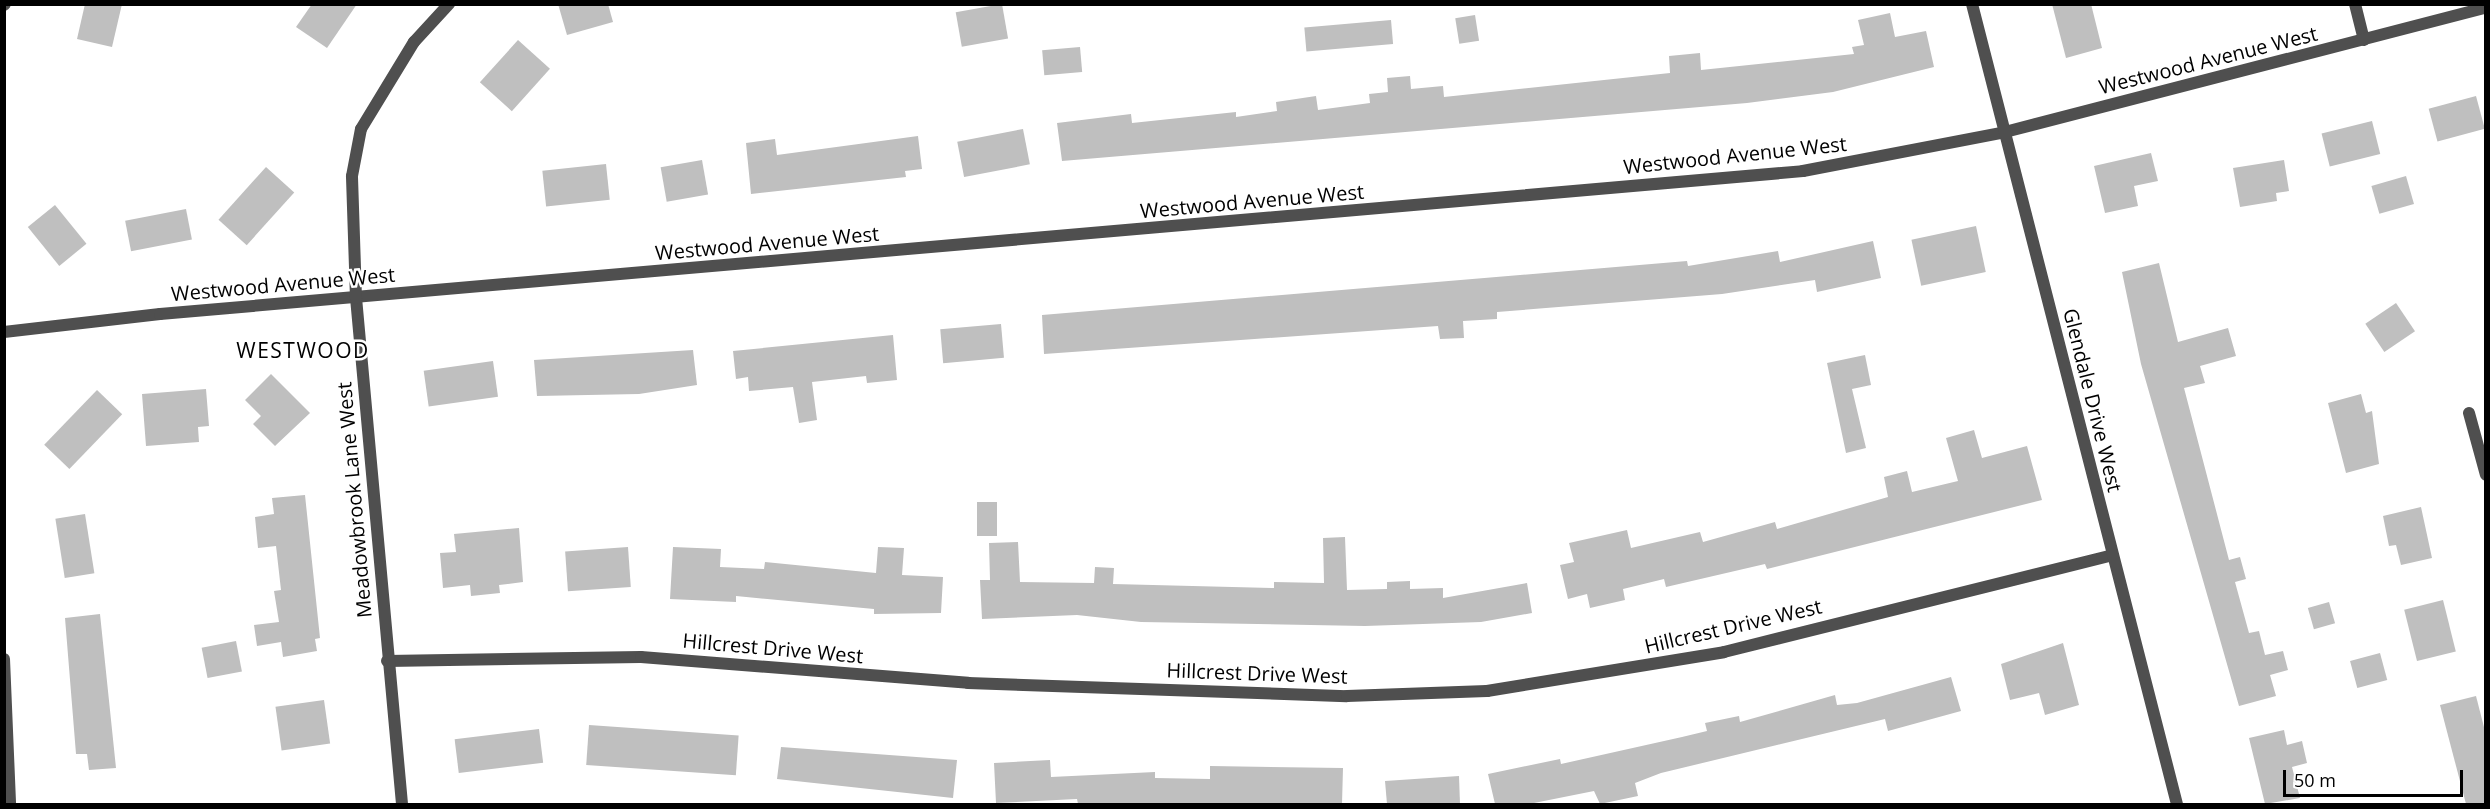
<!DOCTYPE html>
<style>
body{margin:0}
#map{position:relative;width:2490px;height:809px;overflow:hidden;background:#fff;font-family:"Open Sans",sans-serif}
div>[style]{position:absolute}
[style*='--x']{left:calc(var(--x)*1px);top:calc(var(--y)*1px);width:calc(var(--w)*1px);rotate:calc(var(--a)*1deg)}
.building>*{inset:0;background:#bfbfbf;transform-origin:0 0}
.minor>*{height:12px;margin:-6px;padding:0 6px;transform-origin:6px;border-radius:6px;background:#4f4f4f}
.tertiary>*{height:12px;margin:-6px;padding:0 6px;transform-origin:6px;border-radius:6px;background:#4f4f4f}
span{translate:-50% -50%;white-space:nowrap;text-align:center;line-height:1.15;-webkit-text-stroke:5px #fff;paint-order:stroke}
.street-label{font-size:20px;color:#000}
.neighbourhood-label{font-size:21px;color:#000;letter-spacing:1.5px}
.frame{position:absolute;inset:0;border:6px solid #000;pointer-events:none}
.scale{position:absolute;left:2283px;top:770px;width:180px;height:27px;box-sizing:border-box;border:3px solid #000;border-top:0;padding-left:8px;font-size:18px;line-height:21px;white-space:nowrap;color:#000;-webkit-text-stroke:4px #fff;paint-order:stroke}
</style>
<div id="map">
<div class="building">
<i style="clip-path:polygon(85px 4px,122px 4px,112px 47px,77px 39px)"></i>
<i style="clip-path:polygon(312px 4px,357px 4px,327px 48px,296px 27px)"></i>
<i style="clip-path:polygon(558px 4px,608px 4px,613px 22px,567px 35px)"></i>
<i style="left:1002px;top:4px;width:35px;height:47px;rotate:80deg"></i>
<i style="clip-path:polygon(2052px 4px,2091px 4px,2102px 48px,2066px 58px)"></i>
<i style="clip-path:polygon(1890px 13px,1895px 37px,1926px 31px,1934px 67px,1833px 92px,1747px 103px,1062px 161px,1057px 123px,1131px 114px,1132px 123px,1236px 112px,1236px 117px,1277px 111px,1276px 102px,1316px 96px,1318px 110px,1370px 103px,1369px 94px,1388px 92px,1387px 78px,1410px 76px,1411px 89px,1443px 86px,1444px 97px,1670px 73px,1669px 56px,1700px 53px,1701px 70px,1854px 54px,1852px 47px,1864px 45px,1858px 20px)"></i>
<i style="left:1475px;top:15px;width:26px;height:20px;rotate:81deg"></i>
<i style="left:1391px;top:20px;width:24px;height:87px;rotate:85deg"></i>
<i style="left:518px;top:40px;width:43px;height:57px;rotate:42deg"></i>
<i style="left:1080px;top:47px;width:25px;height:38px;rotate:85deg"></i>
<i style="left:2476px;top:96px;width:34px;height:49px;rotate:75deg"></i>
<i style="left:2372px;top:121px;width:34px;height:52px;rotate:76deg"></i>
<i style="left:1023px;top:129px;width:36px;height:67px;rotate:79deg"></i>
<i style="clip-path:polygon(918px 136px,922px 169px,905px 171px,906px 177px,751px 194px,746px 143px,775px 139px,777px 155px)"></i>
<i style="clip-path:polygon(2151px 153px,2158px 181px,2134px 186px,2138px 206px,2105px 213px,2094px 166px)"></i>
<i style="left:702px;top:160px;width:35px;height:42px;rotate:80deg"></i>
<i style="clip-path:polygon(2284px 160px,2289px 191px,2276px 193px,2277px 201px,2240px 207px,2233px 168px)"></i>
<i style="left:606px;top:164px;width:36px;height:64px;rotate:84deg"></i>
<i style="left:266px;top:167px;width:38px;height:71px;rotate:42deg"></i>
<i style="left:2406px;top:176px;width:29px;height:36px;rotate:74deg"></i>
<i style="left:55px;top:205px;width:50px;height:35px;rotate:51deg"></i>
<i style="left:186px;top:209px;width:31px;height:62px;rotate:79deg"></i>
<i style="left:1976px;top:226px;width:47px;height:66px;rotate:78deg"></i>
<i style="clip-path:polygon(1873px 241px,1881px 278px,1817px 292px,1815px 280px,1722px 294px,1497px 312px,1497px 319px,1463px 321px,1464px 338px,1440px 339px,1438px 326px,1044px 354px,1042px 315px,1687px 261px,1688px 266px,1778px 251px,1780px 262px)"></i>
<i style="clip-path:polygon(2159px 263px,2178px 342px,2228px 328px,2236px 356px,2200px 366px,2205px 383px,2184px 388px,2229px 560px,2240px 557px,2246px 579px,2235px 582px,2249px 633px,2259px 631px,2265px 655px,2283px 651px,2288px 670px,2270px 675px,2276px 696px,2239px 706px,2141px 364px,2122px 272px)"></i>
<i style="left:2396px;top:303px;width:34px;height:37px;rotate:56deg"></i>
<i style="left:1001px;top:324px;width:34px;height:61px;rotate:85deg"></i>
<i style="clip-path:polygon(893px 335px,897px 380px,867px 383px,866px 376px,812px 382px,817px 420px,799px 423px,793px 387px,749px 391px,748px 377px,736px 379px,733px 351px)"></i>
<i style="clip-path:polygon(693px 350px,697px 385px,639px 394px,537px 396px,534px 360px)"></i>
<i style="clip-path:polygon(1865px 355px,1871px 385px,1852px 389px,1866px 448px,1846px 453px,1827px 363px)"></i>
<i style="left:493px;top:361px;width:36px;height:70px;rotate:82deg"></i>
<i style="clip-path:polygon(271px 374px,310px 413px,275px 446px,253px 424px,261px 416px,245px 400px)"></i>
<i style="clip-path:polygon(206px 389px,209px 426px,198px 427px,199px 442px,146px 446px,142px 394px)"></i>
<i style="left:97px;top:390px;width:35px;height:76px;rotate:44deg"></i>
<i style="clip-path:polygon(2361px 394px,2366px 413px,2372px 411px,2379px 464px,2346px 473px,2328px 403px)"></i>
<i style="clip-path:polygon(1974px 430px,1982px 458px,2027px 446px,2042px 500px,1767px 569px,1765px 564px,1666px 587px,1664px 579px,1623px 589px,1625px 600px,1590px 608px,1587px 594px,1568px 599px,1560px 565px,1574px 562px,1569px 543px,1627px 530px,1631px 548px,1700px 532px,1703px 542px,1775px 522px,1777px 529px,1888px 497px,1884px 477px,1907px 471px,1912px 492px,1958px 481px,1946px 438px)"></i>
<i style="clip-path:polygon(305px 495px,320px 638px,315px 639px,317px 651px,283px 657px,281px 642px,257px 646px,254px 625px,279px 622px,274px 591px,281px 590px,276px 546px,258px 548px,255px 517px,274px 514px,272px 498px)"></i>
<i style="left:977px;top:502px;width:20px;height:34px"></i>
<i style="clip-path:polygon(2421px 507px,2432px 558px,2401px 565px,2396px 545px,2389px 546px,2383px 516px)"></i>
<i style="left:85px;top:514px;width:60px;height:30px;rotate:81deg"></i>
<i style="clip-path:polygon(519px 528px,523px 582px,499px 585px,500px 593px,471px 596px,470px 585px,443px 588px,440px 553px,456px 552px,454px 534px)"></i>
<i style="clip-path:polygon(1345px 537px,1347px 590px,1387px 589px,1387px 582px,1410px 581px,1410px 589px,1443px 588px,1443px 598px,1527px 583px,1532px 613px,1481px 622px,1365px 626px,1141px 622px,1077px 615px,982px 619px,980px 580px,990px 580px,989px 543px,1018px 542px,1020px 582px,1094px 583px,1095px 567px,1114px 568px,1113px 584px,1274px 588px,1274px 582px,1324px 583px,1323px 538px)"></i>
<i style="left:628px;top:547px;width:40px;height:63px;rotate:86deg"></i>
<i style="clip-path:polygon(673px 547px,721px 549px,720px 567px,764px 569px,765px 562px,876px 573px,878px 547px,904px 548px,902px 575px,943px 577px,941px 613px,874px 614px,874px 609px,736px 596px,736px 602px,670px 599px)"></i>
<i style="left:2443px;top:600px;width:53px;height:40px;rotate:76deg"></i>
<i style="left:2329px;top:602px;width:22px;height:22px;rotate:74deg"></i>
<i style="clip-path:polygon(100px 614px,116px 768px,89px 770px,87px 754px,76px 754px,65px 618px)"></i>
<i style="left:236px;top:641px;width:31px;height:35px;rotate:79deg"></i>
<i style="clip-path:polygon(2063px 643px,2079px 705px,2045px 715px,2039px 693px,2010px 700px,2001px 664px)"></i>
<i style="left:2380px;top:653px;width:28px;height:31px;rotate:75deg"></i>
<i style="clip-path:polygon(1951px 677px,1961px 711px,1888px 731px,1885px 719px,1661px 773px,1635px 783px,1638px 796px,1600px 804px,1594px 791px,1529px 804px,1495px 804px,1488px 774px,1560px 759px,1561px 764px,1682px 737px,1707px 731px,1705px 723px,1739px 716px,1740px 722px,1835px 695px,1837px 705px,1857px 703px)"></i>
<i style="clip-path:polygon(2476px 696px,2486px 735px,2486px 804px,2466px 804px,2440px 705px)"></i>
<i style="left:324px;top:700px;width:44px;height:49px;rotate:82deg"></i>
<i style="left:589px;top:725px;width:150px;height:40px;rotate:4deg"></i>
<i style="left:539px;top:729px;width:34px;height:85px;rotate:83deg"></i>
<i style="clip-path:polygon(2284px 730px,2287px 745px,2302px 741px,2307px 763px,2292px 767px,2300px 798px,2265px 804px,2249px 738px)"></i>
<i style="clip-path:polygon(781px 747px,957px 760px,953px 798px,777px 779px)"></i>
<i style="clip-path:polygon(1050px 760px,1051px 777px,1155px 772px,1155px 778px,1210px 779px,1210px 766px,1343px 768px,1342px 804px,1078px 804px,1077px 799px,996px 803px,994px 763px)"></i>
<i style="clip-path:polygon(1459px 776px,1460px 804px,1387px 804px,1385px 781px)"></i>
</div>
<div class="minor">
<i style="--x:2355;--y:4;--w:37;--a:76"></i>
<i style="--x:4;--y:5;--w:1;--a:-45"></i>
<i style="--x:4;--y:332;--w:157;--a:-6.6"></i>
<i style="--x:160;--y:314;--w:1649;--a:-4.97"></i>
<i style="--x:1803;--y:171;--w:206;--a:-10.9"></i>
<i style="--x:2005;--y:132;--w:497;--a:-14.5"></i>
<i style="--x:2469;--y:413;--w:64;--a:74.7"></i>
<i style="--x:4;--y:659;--w:145;--a:87.6"></i>
<i style="--x:387;--y:661;--w:254;--a:-0.9"></i>
<i style="--x:641;--y:657;--w:328;--a:4.5"></i>
<i style="--x:968;--y:683;--w:379;--a:2"></i>
<i style="--x:1347;--y:696;--w:140;--a:-2"></i>
<i style="--x:1487;--y:691;--w:240;--a:-9.3"></i>
<i style="--x:1724;--y:652;--w:400;--a:-14"></i>
<i style="--x:402;--y:804;--w:508;--a:-95.19"></i>
<i style="--x:356;--y:298;--w:122;--a:-91.9"></i>
<i style="--x:352;--y:176;--w:48;--a:-79.2"></i>
<i style="--x:361;--y:129;--w:102;--a:-58.7"></i>
<i style="--x:414;--y:42;--w:52;--a:-47.4"></i>
</div>
<div class="tertiary">
<i style="--x:1972;--y:4;--w:826;--a:75.63"></i>
</div>
<div class="street-label">
<span style="left:2208px;top:60px;rotate:-14deg">Westwood Avenue West</span>
<span style="left:1735px;top:155px;rotate:-6deg">Westwood Avenue West</span>
<span style="left:1252px;top:201px;rotate:-5deg">Westwood Avenue West</span>
<span style="left:767px;top:243px;rotate:-5deg">Westwood Avenue West</span>
<span style="left:283px;top:284px;rotate:-5deg">Westwood Avenue West</span>
<span style="left:2093px;top:400px;rotate:76deg">Glendale Drive West</span>
<span style="left:354px;top:500px;rotate:-95deg">Meadowbrook Lane West</span>
<span style="left:1733px;top:626px;rotate:-13deg">Hillcrest Drive West</span>
<span style="left:773px;top:648px;rotate:5deg">Hillcrest Drive West</span>
<span style="left:1257px;top:673px;rotate:2deg">Hillcrest Drive West</span>
</div>
<div class="neighbourhood-label">
<span style="left:303px;top:350px">WESTWOOD</span>
</div>
<div class="frame"></div>
<div class="scale">50 m</div>
</div>
